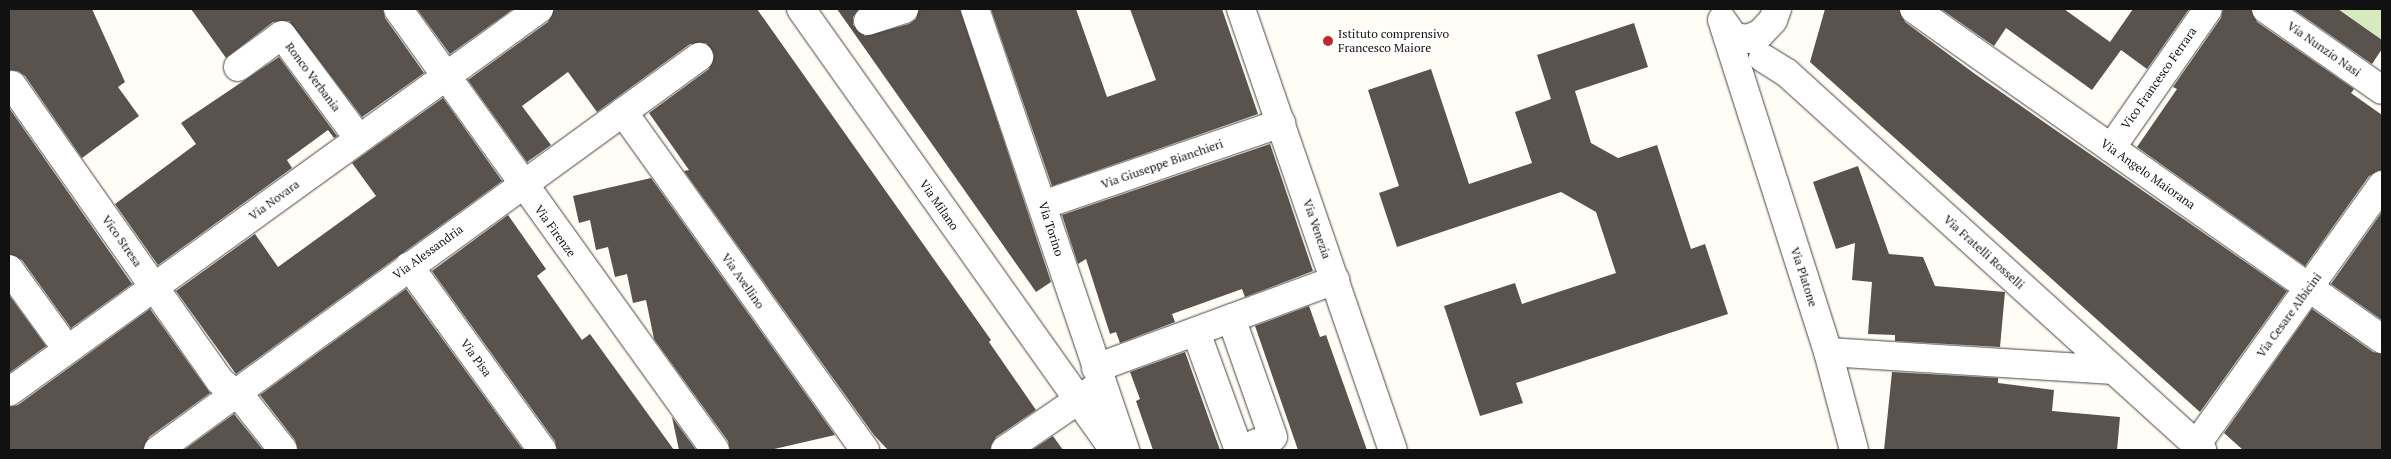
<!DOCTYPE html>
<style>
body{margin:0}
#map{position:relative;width:2391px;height:459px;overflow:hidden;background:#fffdf5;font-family:"PT Serif",serif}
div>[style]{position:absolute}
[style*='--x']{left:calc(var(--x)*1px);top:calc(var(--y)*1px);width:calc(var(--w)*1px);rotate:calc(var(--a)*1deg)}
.green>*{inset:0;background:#d5ebbd}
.building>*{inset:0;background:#5a524d}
.roads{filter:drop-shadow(0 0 1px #444) drop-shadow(0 0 1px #444)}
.minor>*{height:28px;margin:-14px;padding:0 14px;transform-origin:14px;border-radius:14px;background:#fff}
.dots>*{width:14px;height:14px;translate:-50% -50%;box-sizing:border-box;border:2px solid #fff;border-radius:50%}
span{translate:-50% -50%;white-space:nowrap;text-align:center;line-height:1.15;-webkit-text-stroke:5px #fff;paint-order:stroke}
.poi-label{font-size:12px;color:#111}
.left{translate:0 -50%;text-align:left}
.street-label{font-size:12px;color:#111}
.frame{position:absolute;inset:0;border:10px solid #111;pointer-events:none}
</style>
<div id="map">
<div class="green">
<i style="clip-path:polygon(2338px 9px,2382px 9px,2382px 40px,2346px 14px)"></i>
</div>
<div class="building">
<i style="clip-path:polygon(9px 9px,92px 9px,125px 82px,118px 87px,139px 116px,82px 158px,25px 76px,18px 71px,9px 70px)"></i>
<i style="clip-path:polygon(191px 9px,383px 9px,385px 18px,424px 73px,362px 117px,289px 21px,273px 22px,226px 58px)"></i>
<i style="clip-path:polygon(417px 9px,513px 9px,450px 54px)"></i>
<i style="clip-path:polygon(554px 9px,757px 9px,991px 340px,989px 342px,1036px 410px,996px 437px,990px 450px,888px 450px,874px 435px,684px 171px,689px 170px,649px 113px,709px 69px,714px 55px,706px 43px,690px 44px,597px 112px,568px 72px,522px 106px,551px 145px,527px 162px,468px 80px,548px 22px)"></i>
<i style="clip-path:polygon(837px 9px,859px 9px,853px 17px,853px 25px,865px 36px,909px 24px,916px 19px,919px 9px,960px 9px,1051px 282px,1036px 292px)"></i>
<i style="clip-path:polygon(991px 9px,1076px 9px,1107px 97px,1156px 80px,1130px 9px,1222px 9px,1258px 114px,1052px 186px)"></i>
<i style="clip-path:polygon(1825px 9px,1899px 9px,1905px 22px,1975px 74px,2287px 291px,2200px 412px,1810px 62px)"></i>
<i style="clip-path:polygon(1941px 9px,2064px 9px,2110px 42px,2133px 9px,2189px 9px,2147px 69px,2121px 50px,2092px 90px,2006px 28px,1994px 46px)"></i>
<i style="clip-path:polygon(2223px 9px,2251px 9px,2257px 22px,2354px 89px,2351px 93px,2382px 115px,2382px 170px,2369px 176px,2305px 266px,2137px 147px,2177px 89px,2173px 87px,2221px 18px)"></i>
<i style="clip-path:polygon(2293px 9px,2338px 9px,2382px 40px,2382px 49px,2372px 64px)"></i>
<i style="clip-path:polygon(1634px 23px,1648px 67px,1575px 91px,1591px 143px,1618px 158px,1657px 145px,1691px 249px,1705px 244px,1728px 314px,1516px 383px,1523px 403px,1480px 416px,1444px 306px,1515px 283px,1522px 304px,1616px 273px,1596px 212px,1561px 192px,1397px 247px,1379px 193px,1399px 186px,1368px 90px,1431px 69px,1469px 184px,1532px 163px,1515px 112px,1551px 99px,1537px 55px)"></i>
<i style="clip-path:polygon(279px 57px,337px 136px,334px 138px,328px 130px,287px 160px,292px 168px,158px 265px,115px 204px,196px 144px,181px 123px)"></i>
<i style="clip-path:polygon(443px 98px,502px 181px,236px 374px,176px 291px,255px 234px,278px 267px,376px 196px,352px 163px)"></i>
<i style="clip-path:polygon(9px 108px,132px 284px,71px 328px,22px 260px,9px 254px)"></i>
<i style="clip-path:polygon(1270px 144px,1313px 271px,1245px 297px,1242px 289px,1172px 314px,1175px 322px,1120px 343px,1116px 332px,1110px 334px,1086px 259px,1078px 264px,1062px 215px)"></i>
<i style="clip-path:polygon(1858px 166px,1889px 254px,1923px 257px,1935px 286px,2005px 292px,2000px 347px,1895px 341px,1895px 335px,1868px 334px,1872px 282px,1852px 280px,1855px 243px,1836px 249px,1813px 182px)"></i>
<i style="clip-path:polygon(651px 178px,835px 435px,770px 450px,730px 450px,728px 441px,654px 339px,646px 300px,633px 303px,627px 274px,615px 277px,608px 247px,596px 250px,590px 220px,579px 223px,573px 196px)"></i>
<i style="clip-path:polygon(2382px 212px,2382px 320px,2331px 284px)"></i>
<i style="clip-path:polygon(508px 215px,546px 269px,537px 276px,582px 340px,590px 334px,674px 450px,557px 450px,555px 441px,432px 271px)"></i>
<i style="clip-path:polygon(406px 289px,523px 450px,298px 450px,295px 440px,260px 395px)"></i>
<i style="clip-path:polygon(9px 295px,46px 346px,9px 373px)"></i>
<i style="clip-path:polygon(1309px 306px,1320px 337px,1326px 335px,1367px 450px,1298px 450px,1255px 326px)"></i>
<i style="clip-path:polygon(150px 309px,210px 393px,149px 437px,143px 450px,9px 450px,9px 407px,18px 405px)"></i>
<i style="clip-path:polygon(2312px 309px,2373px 352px,2382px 354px,2382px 450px,2243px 450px,2224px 433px)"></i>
<i style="clip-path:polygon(1185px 352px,1220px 450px,1153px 450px,1136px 401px,1140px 399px,1130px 372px)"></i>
<i style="clip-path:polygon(1892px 372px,1998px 378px,1998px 383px,2054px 390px,2052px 411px,2120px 417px,2117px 450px,1884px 450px)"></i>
<i style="clip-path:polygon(234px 414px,263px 450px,184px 450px)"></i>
<i style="clip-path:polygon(672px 417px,696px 450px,679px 450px)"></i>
<i style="clip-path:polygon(1053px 436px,1063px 450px,1032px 450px)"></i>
</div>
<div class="roads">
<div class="minor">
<i style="--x:398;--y:9;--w:543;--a:54.29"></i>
<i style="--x:801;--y:9;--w:541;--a:54.63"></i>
<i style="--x:975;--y:9;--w:466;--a:71.2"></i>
<i style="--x:1241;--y:9;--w:466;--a:71"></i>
<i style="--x:1914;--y:9;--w:573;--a:35.19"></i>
<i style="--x:2266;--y:9;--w:141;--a:34.9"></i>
<i style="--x:1722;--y:20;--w:21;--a:55"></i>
<i style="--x:1734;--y:37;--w:14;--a:8"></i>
<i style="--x:1748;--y:39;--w:13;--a:-23"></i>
<i style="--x:1760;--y:34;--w:19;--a:-47"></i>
<i style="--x:1773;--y:20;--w:12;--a:-70"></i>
<i style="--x:868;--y:21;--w:38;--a:-18"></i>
<i style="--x:1724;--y:26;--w:342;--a:72.3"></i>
<i style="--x:1828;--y:352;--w:101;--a:75.1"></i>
<i style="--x:1763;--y:58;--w:28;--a:32"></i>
<i style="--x:1787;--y:73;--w:561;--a:42.25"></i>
<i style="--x:238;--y:67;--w:54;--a:-36"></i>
<i style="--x:282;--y:35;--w:129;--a:53.5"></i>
<i style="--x:12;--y:85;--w:362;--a:54.9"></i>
<i style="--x:220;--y:381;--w:33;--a:40"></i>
<i style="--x:245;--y:402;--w:61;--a:51.6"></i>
<i style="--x:623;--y:112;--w:416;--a:54.4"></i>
<i style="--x:2111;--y:148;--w:169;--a:-55.1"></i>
<i style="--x:1043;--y:205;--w:252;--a:-19"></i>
<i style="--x:409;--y:266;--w:227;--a:54.1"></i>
<i style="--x:9;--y:269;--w:99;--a:54.1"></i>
<i style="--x:1196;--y:332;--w:126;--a:70"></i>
<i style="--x:1239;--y:450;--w:36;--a:-21"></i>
<i style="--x:1273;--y:437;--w:126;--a:-109.4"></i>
<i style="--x:1828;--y:352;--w:286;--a:3.6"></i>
<i style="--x:1096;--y:368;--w:255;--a:-20.2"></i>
<i style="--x:9;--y:392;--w:654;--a:-35.85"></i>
<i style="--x:2196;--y:445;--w:320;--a:-54.4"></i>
<i style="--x:158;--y:450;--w:669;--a:-36"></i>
<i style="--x:1005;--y:450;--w:108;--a:-34.4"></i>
</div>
</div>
<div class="dots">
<i style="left:1328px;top:41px;background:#c4262e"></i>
</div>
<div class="poi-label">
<span class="left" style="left:1338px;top:41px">Istituto comprensivo<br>Francesco Maiore</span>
</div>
<div class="street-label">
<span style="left:2324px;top:49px;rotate:35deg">Via Nunzio Nasi</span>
<span style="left:313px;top:77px;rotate:53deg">Ronco Verbania</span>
<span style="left:2159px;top:78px;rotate:-55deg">Vico Francesco Ferrara</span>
<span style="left:1162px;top:164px;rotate:-19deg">Via Giuseppe Bianchieri</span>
<span style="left:2148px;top:174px;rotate:35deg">Via Angelo Maiorana</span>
<span style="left:274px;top:200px;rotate:-36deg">Via Novara</span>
<span style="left:939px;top:205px;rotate:55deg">Via Milano</span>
<span style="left:1051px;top:229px;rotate:72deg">Via Torino</span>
<span style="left:1317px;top:229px;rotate:71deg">Via Venezia</span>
<span style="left:555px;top:231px;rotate:54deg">Via Firenze</span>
<span style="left:122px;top:241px;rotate:55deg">Vico Stresa</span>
<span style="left:428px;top:252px;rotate:-36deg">Via Alessandria</span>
<span style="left:1984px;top:252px;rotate:42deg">Via Fratelli Rosselli</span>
<span style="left:1804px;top:277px;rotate:72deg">Via Platone</span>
<span style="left:743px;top:281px;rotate:55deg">Via Avellino</span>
<span style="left:2289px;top:315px;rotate:-54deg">Via Cesare Albicini</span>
<span style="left:476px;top:358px;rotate:54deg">Via Pisa</span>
</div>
<div class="frame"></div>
</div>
